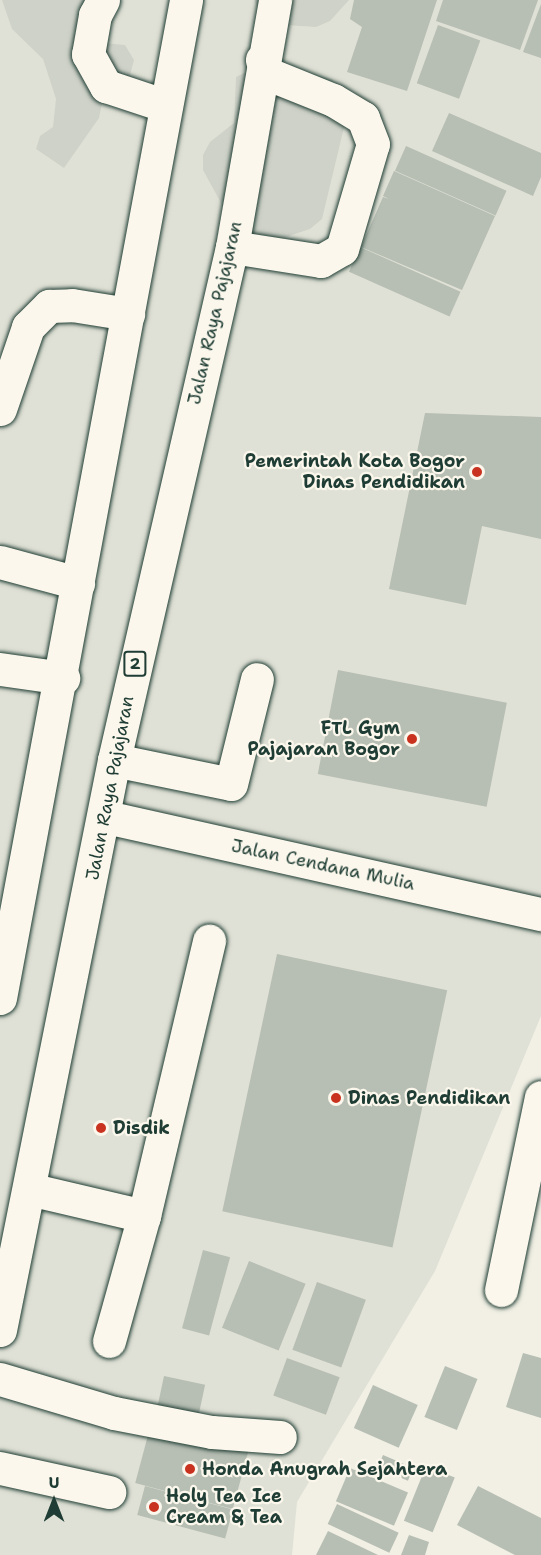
<!DOCTYPE html>
<style>
body{margin:0}
#map{position:relative;width:541px;height:1555px;overflow:hidden;background:#f2f0e5;font-family:"Shantell Sans",sans-serif}
div>[style]{position:absolute}
[style*='--x']{left:calc(var(--x)*1px);top:calc(var(--y)*1px);width:calc(var(--w)*1px);rotate:calc(var(--a)*1deg)}
.built>*{inset:0;background:#e0e1d6}
.green>*{inset:0;background:#cfd2c8}
.building>*{inset:0;background:#b7beb3;transform-origin:0 0}
.roads{filter:drop-shadow(0 0 2px #1f3d34) drop-shadow(0 0 2px #1f3d34)}
.minor>*{height:33px;margin:-16.5px;padding:0 16.5px;transform-origin:16.5px;border-radius:16.5px;background:#fbf7ec}
.highway>*{height:33px;margin:-16.5px;padding:0 16.5px;transform-origin:16.5px;border-radius:16.5px;background:#fbf7ec}
.dots>*{width:16px;height:16px;translate:-50% -50%;box-sizing:border-box;border:3px solid #fbf7ec;border-radius:50%}
span{translate:-50% -50%;white-space:nowrap;text-align:center;line-height:1.15;-webkit-text-stroke:4.5px #fbf7ec;paint-order:stroke}
.shield-label span{padding:2px 4px;background:#fbf7ec;border:2px solid;border-radius:4px;-webkit-text-stroke-width:0}
.shield-label{font-size:16px;color:#1f3d34;font-weight:700}
.street-label{font-size:18px;color:#1f3d34}
.poi-label{font-size:18px;color:#1f3d34;font-weight:700}
.right{translate:-100% -50%;text-align:right}
.left{translate:0 -50%;text-align:left}
.north{position:absolute;left:24px;top:1471px;width:60px;height:60px;-webkit-text-stroke:4px #fbf7ec;paint-order:stroke;rotate:0deg;font-size:16px;font-weight:700;line-height:24px;text-align:center;color:#1f3d34}
.north::after{content:'';display:block;margin:auto;width:21px;height:27px;background:#1f3d34;clip-path:polygon(50% 0,100% 100%,50% 72%,0 100%)}
</style>
<div id="map">
<div class="built">
<i style="clip-path:polygon(0 0,541px 0,541px 1016px,435px 1271px,297px 1502px,292px 1555px,0 1555px)"></i>
</div>
<div class="green">
<i style="clip-path:polygon(2px 0,86px 0,93px 42px,125px 45px,134px 60px,130px 75px,105px 89px,99px 118px,64px 168px,36px 149px,40px 136px,53px 127px,56px 99px,43px 59px,12px 29px)"></i>
<i style="clip-path:polygon(254px 0,349px 0,330px 21px,316px 27px,286px 25px,258px 8px)"></i>
<i style="clip-path:polygon(249px 71px,305px 72px,332px 79px,341px 91px,346px 119px,322px 219px,310px 229px,283px 238px,252px 235px,227px 214px,203px 170px,203px 155px,210px 142px,234px 123px,236px 77px)"></i>
</div>
<div class="building">
<i style="clip-path:polygon(354px 0,437px 0,407px 91px,347px 72px,362px 27px,350px 19px)"></i>
<i style="clip-path:polygon(443px 0,538px 0,520px 50px,436px 21px)"></i>
<i style="clip-path:polygon(541px 4px,541px 58px,523px 52px)"></i>
<i style="left:438px;top:25px;width:45px;height:62px;rotate:20deg"></i>
<i style="clip-path:polygon(449px 113px,541px 153px,541px 177px,533px 196px,432px 151px)"></i>
<i style="left:406px;top:146px;width:110px;height:27px;rotate:24deg"></i>
<i style="clip-path:polygon(394px 171px,495px 216px,462px 290px,361px 247px,383px 197px,389px 199px,383px 196px)"></i>
<i style="left:360px;top:247px;width:110px;height:27px;rotate:24deg"></i>
<i style="clip-path:polygon(425px 413px,541px 417px,541px 539px,482px 526px,466px 605px,389px 589px)"></i>
<i style="left:338px;top:670px;width:172px;height:106px;rotate:11deg"></i>
<i style="left:277px;top:954px;width:174px;height:263px;rotate:12deg"></i>
<i style="left:203px;top:1250px;width:28px;height:81px;rotate:15deg"></i>
<i style="left:249px;top:1261px;width:61px;height:72px;rotate:22deg"></i>
<i style="left:317px;top:1282px;width:52px;height:72px;rotate:20deg"></i>
<i style="clip-path:polygon(523px 1353px,541px 1358px,541px 1418px,506px 1407px)"></i>
<i style="left:287px;top:1358px;width:56px;height:40px;rotate:20deg"></i>
<i style="left:445px;top:1366px;width:35px;height:55px;rotate:22deg"></i>
<i style="left:164px;top:1376px;width:42px;height:33px;rotate:12deg"></i>
<i style="left:373px;top:1385px;width:49px;height:47px;rotate:24deg"></i>
<i style="left:151px;top:1424px;width:101px;height:61px;rotate:15deg"></i>
<i style="left:383px;top:1455px;width:33px;height:14px;rotate:23deg"></i>
<i style="left:426px;top:1466px;width:31px;height:59px;rotate:22deg"></i>
<i style="left:350px;top:1468px;width:63px;height:36px;rotate:23deg"></i>
<i style="left:145px;top:1486px;width:91px;height:30px;rotate:15deg"></i>
<i style="clip-path:polygon(478px 1486px,541px 1518px,541px 1555px,515px 1555px,457px 1525px)"></i>
<i style="left:337px;top:1504px;width:68px;height:22px;rotate:25deg"></i>
<i style="clip-path:polygon(328px 1531px,378px 1555px,316px 1555px)"></i>
<i style="clip-path:polygon(409px 1535px,429px 1542px,425px 1555px,401px 1555px)"></i>
</div>
<div class="roads">
<div class="minor">
<i style="--x:103;--y:0;--w:17;--a:118"></i>
<i style="--x:95;--y:15;--w:40;--a:100"></i>
<i style="--x:88;--y:54;--w:37;--a:61"></i>
<i style="--x:106;--y:86;--w:63;--a:18.4"></i>
<i style="--x:232;--y:247;--w:90;--a:8.9"></i>
<i style="--x:321;--y:261;--w:24;--a:-30"></i>
<i style="--x:342;--y:249;--w:109;--a:-73.6"></i>
<i style="--x:373;--y:144;--w:28;--a:-111"></i>
<i style="--x:363;--y:118;--w:35;--a:-149"></i>
<i style="--x:333;--y:100;--w:72;--a:-158.1"></i>
<i style="--x:266;--y:73;--w:14;--a:-107"></i>
<i style="--x:0;--y:409;--w:87;--a:-71.1"></i>
<i style="--x:28;--y:327;--w:30;--a:-45"></i>
<i style="--x:49;--y:306;--w:23;--a:-2"></i>
<i style="--x:72;--y:305;--w:57;--a:9.1"></i>
<i style="--x:0;--y:562;--w:81;--a:15.1"></i>
<i style="--x:0;--y:669;--w:64;--a:8.1"></i>
<i style="--x:114;--y:760;--w:119;--a:11.6"></i>
<i style="--x:231;--y:784;--w:108;--a:-76.1"></i>
<i style="--x:106;--y:817;--w:446;--a:12.6"></i>
<i style="--x:29;--y:1189;--w:118;--a:13.2"></i>
<i style="--x:144;--y:1216;--w:283;--a:-76.7"></i>
<i style="--x:501;--y:1290;--w:197;--a:-78.3"></i>
<i style="--x:109;--y:1341;--w:130;--a:-74.4"></i>
<i style="--x:0;--y:1379;--w:119;--a:16.6"></i>
<i style="--x:114;--y:1413;--w:100;--a:11"></i>
<i style="--x:212;--y:1432;--w:68;--a:4.2"></i>
<i style="--x:0;--y:1468;--w:112;--a:12.4"></i>
</div>
<div class="highway">
<i style="--x:0;--y:998;--w:1015;--a:-79.44"></i>
<i style="--x:0;--y:1330;--w:581;--a:-78.69"></i>
<i style="--x:114;--y:760;--w:526;--a:-77.05"></i>
<i style="--x:232;--y:247;--w:251;--a:-80.1"></i>
</div>
</div>
<div class="dots">
<i style="left:477px;top:472px;background:#c8321e"></i>
<i style="left:412px;top:739px;background:#c8321e"></i>
<i style="left:336px;top:1098px;background:#c8321e"></i>
<i style="left:101px;top:1128px;background:#c8321e"></i>
<i style="left:190px;top:1469px;background:#c8321e"></i>
<i style="left:154px;top:1507px;background:#c8321e"></i>
</div>
<div class="shield-label">
<span style="left:135px;top:664px">2</span>
</div>
<div class="street-label">
<span style="left:215px;top:313px;rotate:-77deg">Jalan Raya Pajajaran</span>
<span style="left:110px;top:788px;rotate:-79deg">Jalan Raya Pajajaran</span>
<span style="left:323px;top:865px;rotate:12deg">Jalan Cendana Mulia</span>
</div>
<div class="poi-label">
<span class="right" style="left:465px;top:472px">Pemerintah Kota Bogor<br>Dinas Pendidikan</span>
<span class="right" style="left:400px;top:739px">FTL Gym<br>Pajajaran Bogor</span>
<span class="left" style="left:348px;top:1098px">Dinas Pendidikan</span>
<span class="left" style="left:113px;top:1128px">Disdik</span>
<span class="left" style="left:202px;top:1469px">Honda Anugrah Sejahtera</span>
<span class="left" style="left:166px;top:1507px">Holy Tea Ice<br>Cream &amp; Tea</span>
</div>
<div class="north">U</div>
</div>
